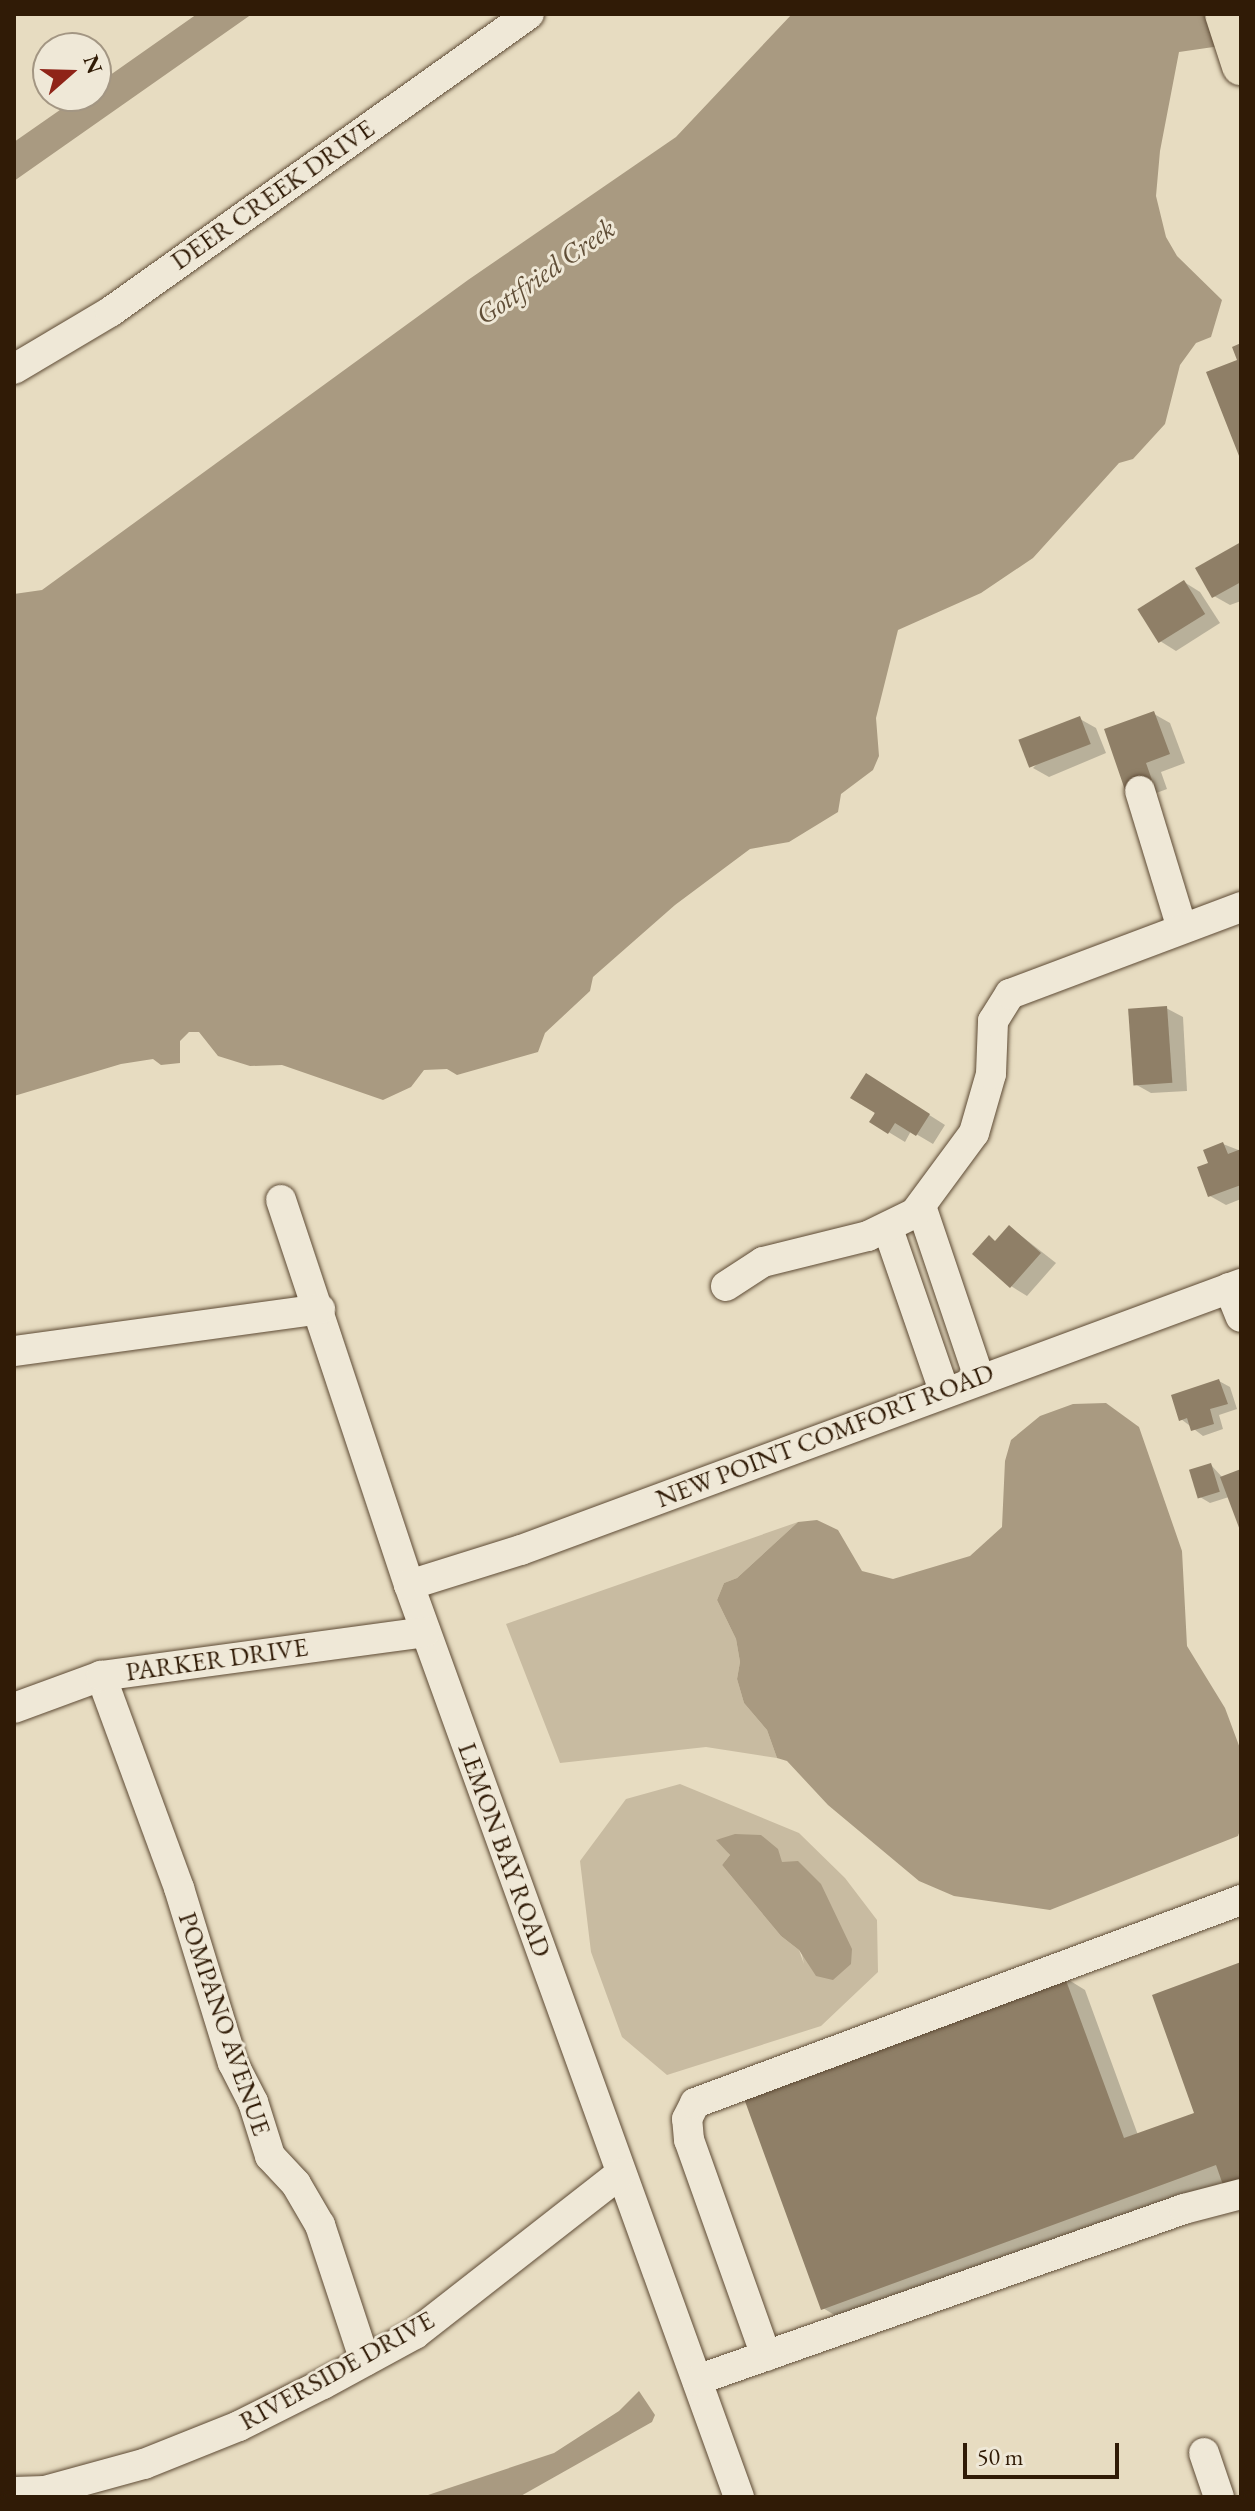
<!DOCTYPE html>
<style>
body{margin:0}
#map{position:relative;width:1255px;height:2511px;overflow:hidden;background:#e7dcc1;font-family:"EB Garamond",serif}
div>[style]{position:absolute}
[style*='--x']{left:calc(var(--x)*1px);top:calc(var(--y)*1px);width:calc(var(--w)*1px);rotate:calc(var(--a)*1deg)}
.green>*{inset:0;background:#c8bba1}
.water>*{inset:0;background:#a99a81}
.shadow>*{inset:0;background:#0003}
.building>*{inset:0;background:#8f7f67;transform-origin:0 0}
.roads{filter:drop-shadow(0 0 2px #5e4b35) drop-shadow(0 0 2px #5e4b35)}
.minor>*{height:30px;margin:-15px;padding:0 15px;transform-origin:15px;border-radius:15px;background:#efe8d7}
.major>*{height:38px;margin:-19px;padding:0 19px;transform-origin:19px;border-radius:19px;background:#e7dcc1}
span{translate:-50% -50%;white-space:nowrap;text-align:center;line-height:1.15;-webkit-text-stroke:6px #efe8d7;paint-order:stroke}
.street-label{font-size:26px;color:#301b06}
.water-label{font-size:28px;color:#604e37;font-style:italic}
.frame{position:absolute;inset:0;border:16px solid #301b06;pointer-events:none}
.north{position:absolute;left:32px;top:32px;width:80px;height:80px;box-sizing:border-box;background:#efe8d7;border:2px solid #a39683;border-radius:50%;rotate:70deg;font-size:22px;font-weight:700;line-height:32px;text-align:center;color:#301b06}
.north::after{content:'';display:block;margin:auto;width:28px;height:36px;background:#8f2418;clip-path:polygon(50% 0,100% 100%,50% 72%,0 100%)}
.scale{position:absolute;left:963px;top:2443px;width:156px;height:36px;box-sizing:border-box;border:4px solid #301b06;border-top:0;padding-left:10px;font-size:24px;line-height:28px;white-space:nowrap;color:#301b06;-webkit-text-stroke:6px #efe8d7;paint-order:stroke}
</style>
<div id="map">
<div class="green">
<i style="clip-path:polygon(798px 1522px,737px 1578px,724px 1583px,717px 1600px,736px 1639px,740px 1662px,737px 1679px,744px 1703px,767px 1730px,777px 1758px,706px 1747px,560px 1763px,506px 1624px)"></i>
<i style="clip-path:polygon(evenodd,680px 1784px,799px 1833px,845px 1878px,877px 1920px,878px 1972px,821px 2026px,667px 2075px,622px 2037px,591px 1952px,580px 1861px,626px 1799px,680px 1784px,717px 1839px,781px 1862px,804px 1964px,799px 1950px,781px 1936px,722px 1865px,730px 1855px,717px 1839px)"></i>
</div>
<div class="water">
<i style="clip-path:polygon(197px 14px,252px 14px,14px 181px,14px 142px,80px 96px,96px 96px,96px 85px)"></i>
<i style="clip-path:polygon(792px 14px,1241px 14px,1241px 43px,1179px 52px,1160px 151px,1156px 196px,1166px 237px,1177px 256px,1222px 300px,1211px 337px,1196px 343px,1180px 365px,1165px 424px,1133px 459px,1119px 463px,1033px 558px,981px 593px,898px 630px,876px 718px,879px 756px,873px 770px,841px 794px,838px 812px,789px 842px,750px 849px,675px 905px,593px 977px,590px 991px,545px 1033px,538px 1052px,457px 1075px,447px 1069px,424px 1070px,411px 1087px,383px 1100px,282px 1065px,250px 1066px,218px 1056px,199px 1032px,189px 1032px,180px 1041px,180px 1063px,161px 1065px,153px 1059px,121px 1064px,14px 1096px,14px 594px,42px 590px,468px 280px,676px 137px)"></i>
<i style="clip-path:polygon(1106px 1403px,1139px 1427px,1182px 1551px,1187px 1646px,1225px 1708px,1241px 1751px,1241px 1827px,1238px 1836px,1050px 1910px,954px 1896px,919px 1881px,828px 1805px,787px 1761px,777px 1758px,767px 1730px,744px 1703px,737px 1679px,740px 1662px,736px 1639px,717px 1600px,724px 1583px,737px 1578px,798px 1522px,817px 1520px,838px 1530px,862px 1571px,893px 1579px,970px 1556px,1002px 1527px,1005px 1461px,1011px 1440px,1040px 1416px,1073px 1404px)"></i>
<i style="clip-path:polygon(735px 1834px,761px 1835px,778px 1849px,782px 1862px,798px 1861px,821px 1884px,852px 1949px,851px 1964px,833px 1980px,816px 1976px,799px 1950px,781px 1936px,722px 1865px,730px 1855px,716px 1840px)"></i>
<i style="clip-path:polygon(639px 2391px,655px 2415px,652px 2422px,519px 2497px,422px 2497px,554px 2453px,619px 2411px)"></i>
</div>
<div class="shadow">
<i style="clip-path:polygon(1241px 545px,1241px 601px,1230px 605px,1214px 596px)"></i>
<i style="clip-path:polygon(1184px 582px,1200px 592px,1220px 623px,1176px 651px,1160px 641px)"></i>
<i style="clip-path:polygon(1154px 714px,1170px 723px,1185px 763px,1161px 772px,1167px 789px,1143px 798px,1107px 731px)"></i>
<i style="clip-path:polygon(1080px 719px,1096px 728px,1106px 753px,1049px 777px,1033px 768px)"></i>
<i style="clip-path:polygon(1166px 1008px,1183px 1017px,1187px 1091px,1151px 1093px,1135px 1084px)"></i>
<i style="clip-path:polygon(882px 1085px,945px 1125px,933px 1144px,911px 1131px,905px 1142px,872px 1122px)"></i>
<i style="clip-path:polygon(1223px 1144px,1241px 1151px,1241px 1199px,1226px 1205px,1210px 1196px,1211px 1164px)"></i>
<i style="clip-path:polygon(1010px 1227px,1056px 1263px,1027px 1296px,1011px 1286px,997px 1242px)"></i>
<i style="clip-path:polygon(1219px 1381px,1230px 1387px,1237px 1409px,1219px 1415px,1223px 1429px,1203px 1436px,1181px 1419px)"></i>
<i style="clip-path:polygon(1211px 1465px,1223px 1478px,1241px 1471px,1241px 1527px,1229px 1497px,1210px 1503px,1200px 1497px)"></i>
<i style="clip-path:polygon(1241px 1965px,1241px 2193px,1224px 2182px,844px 2321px,823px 2308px,1064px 1977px,1085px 1990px,1138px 2135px,1197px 2114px)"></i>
</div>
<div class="building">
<i style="clip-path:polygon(1241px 343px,1241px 461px,1206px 372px,1237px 360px,1232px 347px)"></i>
<i style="clip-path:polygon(1241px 542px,1241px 582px,1212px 598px,1195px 568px)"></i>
<i style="left:1184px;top:580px;width:40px;height:55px;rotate:58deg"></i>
<i style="clip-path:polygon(1154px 711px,1170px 754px,1146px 763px,1152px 780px,1125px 790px,1104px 729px)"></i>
<i style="left:1080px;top:716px;width:30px;height:66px;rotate:69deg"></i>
<i style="left:1167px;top:1006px;width:77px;height:39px;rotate:86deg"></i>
<i style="clip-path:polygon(866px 1073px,930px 1114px,916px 1136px,895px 1123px,888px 1134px,869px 1122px,875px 1113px,850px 1098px)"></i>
<i style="clip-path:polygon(1223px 1142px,1228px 1154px,1241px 1149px,1241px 1185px,1208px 1197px,1197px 1167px,1208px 1163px,1203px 1150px)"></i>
<i style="clip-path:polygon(1009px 1225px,1041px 1253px,1010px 1288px,972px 1254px,989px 1235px,995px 1241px)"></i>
<i style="clip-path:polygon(1219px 1379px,1228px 1404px,1210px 1409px,1214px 1424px,1191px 1431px,1187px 1418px,1179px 1421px,1171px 1395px)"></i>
<i style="left:1211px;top:1463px;width:30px;height:23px;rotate:73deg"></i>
<i style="clip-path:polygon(1241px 1469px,1241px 1533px,1220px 1477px)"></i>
<i style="clip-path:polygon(1241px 1962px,1241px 2179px,1223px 2185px,1216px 2165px,821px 2310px,742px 2093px,1064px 1975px,1124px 2138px,1194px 2113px,1152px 1995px)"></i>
</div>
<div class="roads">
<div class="minor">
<i style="--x:14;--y:369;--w:112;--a:-30.7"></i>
<i style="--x:110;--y:312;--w:514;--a:-35.42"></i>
<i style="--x:1140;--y:791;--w:143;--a:73"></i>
<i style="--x:281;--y:1200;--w:406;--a:71.6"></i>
<i style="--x:409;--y:1585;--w:970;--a:70.11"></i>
<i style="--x:921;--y:1206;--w:181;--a:71.3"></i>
<i style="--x:888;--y:1229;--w:171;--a:70.9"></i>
<i style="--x:726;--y:1286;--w:44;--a:-33"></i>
<i style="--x:763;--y:1262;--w:108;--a:-13.9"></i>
<i style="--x:868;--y:1236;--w:52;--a:-26.1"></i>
<i style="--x:915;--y:1213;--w:99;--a:-53.6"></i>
<i style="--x:974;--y:1133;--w:61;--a:-73.9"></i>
<i style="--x:991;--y:1074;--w:53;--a:-87.8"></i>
<i style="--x:993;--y:1021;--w:32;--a:-58"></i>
<i style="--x:1010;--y:994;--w:247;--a:-20.6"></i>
<i style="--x:1229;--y:1288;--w:31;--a:68"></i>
<i style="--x:14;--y:1351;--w:309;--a:-7.8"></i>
<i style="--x:409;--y:1585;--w:117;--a:-17.4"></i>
<i style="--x:521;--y:1550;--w:768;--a:-20.28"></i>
<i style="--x:101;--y:1676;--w:226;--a:69.8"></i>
<i style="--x:179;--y:1888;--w:183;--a:72.9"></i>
<i style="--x:233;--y:2063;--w:44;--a:62.9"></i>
<i style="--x:253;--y:2102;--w:57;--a:72.5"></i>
<i style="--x:270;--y:2156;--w:38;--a:47"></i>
<i style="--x:296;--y:2184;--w:48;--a:59.7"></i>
<i style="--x:320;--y:2225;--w:143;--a:71.7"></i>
<i style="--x:14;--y:1708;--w:93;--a:-20.2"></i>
<i style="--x:101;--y:1676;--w:327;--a:-7.7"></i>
<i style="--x:766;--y:2356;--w:229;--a:-109.6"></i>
<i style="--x:689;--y:2140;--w:21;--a:-95"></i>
<i style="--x:687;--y:2119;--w:18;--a:-63"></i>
<i style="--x:695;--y:2103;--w:583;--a:-20.39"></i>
<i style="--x:697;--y:2380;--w:516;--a:-19.35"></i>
<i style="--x:1184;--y:2209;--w:59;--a:-14.7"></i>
<i style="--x:1204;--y:2453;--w:46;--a:71.2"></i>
<i style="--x:14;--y:2492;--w:31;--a:-2"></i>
<i style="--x:45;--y:2491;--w:103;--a:-15.3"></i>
<i style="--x:144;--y:2464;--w:102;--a:-21.8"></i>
<i style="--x:239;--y:2426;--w:94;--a:-26.6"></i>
<i style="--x:323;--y:2384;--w:105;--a:-28.5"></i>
<i style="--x:415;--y:2334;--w:261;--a:-38"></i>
</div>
<div class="major">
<i style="--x:1224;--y:14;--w:55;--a:71.9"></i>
</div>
</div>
<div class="street-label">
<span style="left:273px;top:195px;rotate:-35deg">DEER CREEK DRIVE</span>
<span style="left:825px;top:1436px;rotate:-21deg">NEW POINT COMFORT ROAD</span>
<span style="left:217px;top:1660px;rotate:-8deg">PARKER DRIVE</span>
<span style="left:504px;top:1850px;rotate:70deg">LEMON BAY ROAD</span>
<span style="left:224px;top:2024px;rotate:71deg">POMPANO AVENUE</span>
<span style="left:337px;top:2371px;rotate:-29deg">RIVERSIDE DRIVE</span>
</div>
<div class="water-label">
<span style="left:545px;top:271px;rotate:-35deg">Gottfried Creek</span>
</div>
<div class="frame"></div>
<div class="north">N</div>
<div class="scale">50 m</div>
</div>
